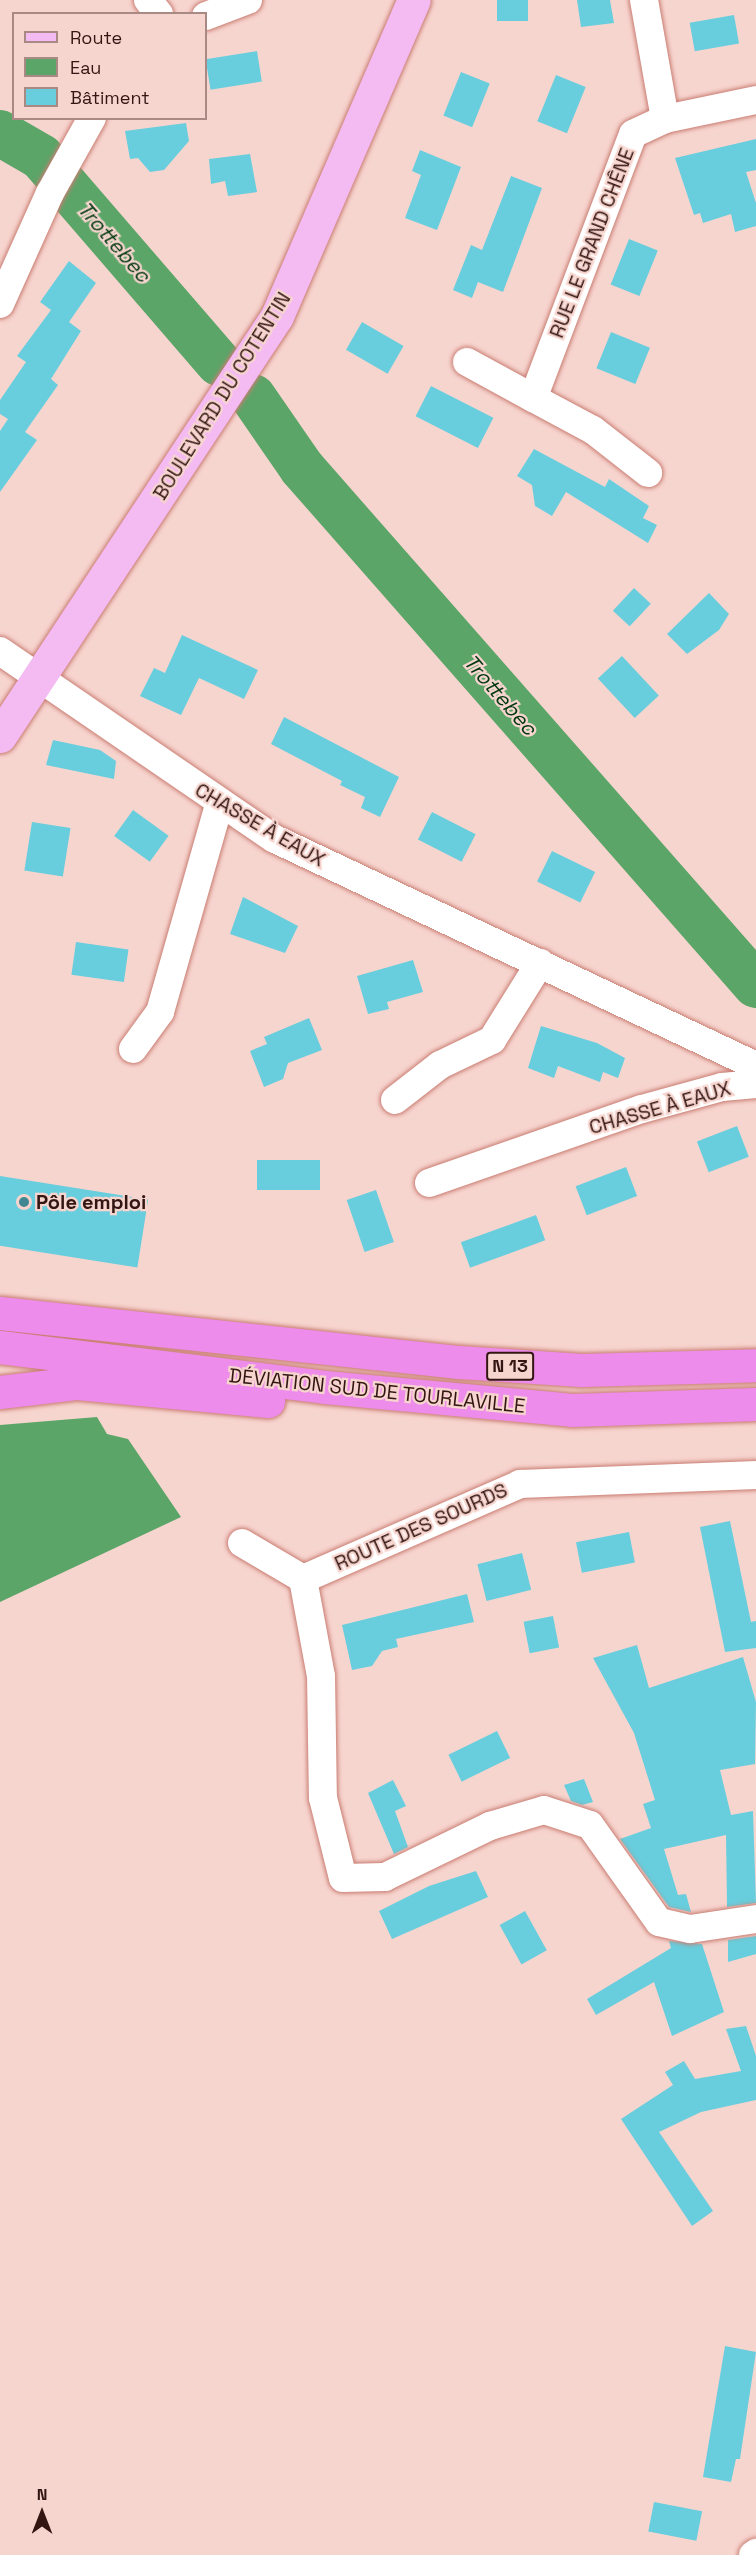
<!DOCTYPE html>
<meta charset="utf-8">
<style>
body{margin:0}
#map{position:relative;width:756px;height:2555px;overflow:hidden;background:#f7d5cf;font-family:"Space Grotesk",sans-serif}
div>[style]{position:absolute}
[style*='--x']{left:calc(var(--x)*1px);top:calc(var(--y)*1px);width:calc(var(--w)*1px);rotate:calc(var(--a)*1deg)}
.water>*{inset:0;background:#5ba568}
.river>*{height:46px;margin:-23px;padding:0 23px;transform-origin:23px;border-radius:23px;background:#5ba568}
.building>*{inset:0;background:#68cedd;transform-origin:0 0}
.roads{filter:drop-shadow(0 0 2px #c97d72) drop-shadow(0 0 2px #c97d72)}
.minor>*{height:28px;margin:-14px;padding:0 14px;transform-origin:14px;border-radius:14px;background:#fff}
.major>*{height:33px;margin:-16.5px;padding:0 16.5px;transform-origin:16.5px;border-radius:16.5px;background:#f4baf2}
.highway>*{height:33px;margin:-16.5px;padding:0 16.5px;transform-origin:16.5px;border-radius:16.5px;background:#ed8cea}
.dots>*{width:16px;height:16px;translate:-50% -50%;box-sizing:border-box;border:3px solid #f7d5cf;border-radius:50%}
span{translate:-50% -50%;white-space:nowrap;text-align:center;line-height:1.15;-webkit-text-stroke:4.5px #f7d5cf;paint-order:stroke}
.shield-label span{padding:2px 4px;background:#f7d5cf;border:2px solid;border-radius:4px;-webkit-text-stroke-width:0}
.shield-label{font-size:18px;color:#331612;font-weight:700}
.street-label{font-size:20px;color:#331612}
.poi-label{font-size:20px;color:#331612;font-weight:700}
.left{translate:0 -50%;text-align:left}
.water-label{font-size:21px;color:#003911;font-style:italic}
.legend{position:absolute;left:12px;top:12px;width:195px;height:108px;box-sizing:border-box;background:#f7d5cf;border:2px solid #a98983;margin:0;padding:8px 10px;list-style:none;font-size:18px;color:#331612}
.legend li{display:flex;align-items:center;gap:12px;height:30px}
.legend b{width:30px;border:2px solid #a98983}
.north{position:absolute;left:12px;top:2483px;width:60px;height:60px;-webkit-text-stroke:4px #f7d5cf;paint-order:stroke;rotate:0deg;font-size:16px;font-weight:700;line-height:24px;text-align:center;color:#331612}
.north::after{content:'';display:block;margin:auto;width:21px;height:27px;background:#331612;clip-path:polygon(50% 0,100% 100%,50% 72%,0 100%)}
</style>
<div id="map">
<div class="water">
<i style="clip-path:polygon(97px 1417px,107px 1434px,128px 1439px,181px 1517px,0 1602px,0 1425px)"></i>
</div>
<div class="river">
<i style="--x:0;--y:133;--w:48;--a:30.3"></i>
<i style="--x:41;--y:157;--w:272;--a:49.2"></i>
<i style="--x:253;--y:397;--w:86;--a:55.4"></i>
<i style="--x:302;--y:468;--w:688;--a:48.71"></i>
</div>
<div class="building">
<i style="left:497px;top:0;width:31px;height:21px"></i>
<i style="clip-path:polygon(577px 0,610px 0,614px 23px,581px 27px)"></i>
<i style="left:734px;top:15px;width:29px;height:45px;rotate:80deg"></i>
<i style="left:257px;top:51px;width:31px;height:52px;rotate:81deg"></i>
<i style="left:461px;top:72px;width:31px;height:47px;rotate:22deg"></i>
<i style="left:556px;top:75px;width:32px;height:50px;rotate:22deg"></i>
<i style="clip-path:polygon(186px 123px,189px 141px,164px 170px,150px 172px,138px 158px,130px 159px,125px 131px)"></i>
<i style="clip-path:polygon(756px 139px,756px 170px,746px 172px,756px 203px,756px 226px,735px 232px,731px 214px,703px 223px,700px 213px,694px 215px,675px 158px)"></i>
<i style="clip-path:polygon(420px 150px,461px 167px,437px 230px,405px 218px,421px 175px,412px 171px)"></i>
<i style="clip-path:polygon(250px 154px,257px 192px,228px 196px,225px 181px,211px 184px,209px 159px)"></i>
<i style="clip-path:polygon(511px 176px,542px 188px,503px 292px,478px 282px,472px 298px,453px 290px,471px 245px,482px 250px)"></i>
<i style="left:629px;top:239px;width:31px;height:49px;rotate:22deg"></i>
<i style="clip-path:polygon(69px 261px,96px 283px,69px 322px,81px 331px,51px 379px,58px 385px,25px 432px,37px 440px,0 492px,0 431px,8px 419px,0 414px,0 400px,26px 362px,17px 356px,51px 310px,40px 302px)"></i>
<i style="left:362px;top:322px;width:48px;height:32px;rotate:30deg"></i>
<i style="left:611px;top:332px;width:42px;height:39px;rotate:22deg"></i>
<i style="left:431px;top:386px;width:70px;height:34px;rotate:27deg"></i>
<i style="clip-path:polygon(534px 449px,605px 487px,609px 479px,649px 506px,643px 518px,657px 525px,648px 543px,566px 492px,552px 516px,535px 506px,532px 485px,517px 476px)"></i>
<i style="left:634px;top:588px;width:23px;height:31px;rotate:43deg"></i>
<i style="clip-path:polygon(709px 593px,729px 614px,719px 630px,687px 654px,667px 634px)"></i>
<i style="clip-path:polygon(182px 635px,258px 670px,244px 699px,199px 678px,181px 715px,140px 696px,154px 668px,165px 673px)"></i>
<i style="left:622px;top:656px;width:54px;height:33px;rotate:47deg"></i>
<i style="clip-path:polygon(284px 717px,399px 777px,380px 817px,361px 808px,365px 797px,340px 785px,342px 781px,271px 744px)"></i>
<i style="clip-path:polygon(53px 740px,100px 750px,116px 761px,114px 779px,46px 765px)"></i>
<i style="left:133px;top:810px;width:44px;height:32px;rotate:36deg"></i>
<i style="left:432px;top:812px;width:49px;height:31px;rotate:27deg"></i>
<i style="left:32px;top:822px;width:39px;height:49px;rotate:9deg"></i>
<i style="left:552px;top:851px;width:48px;height:34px;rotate:26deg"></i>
<i style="clip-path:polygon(243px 897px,298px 926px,285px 953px,230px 934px)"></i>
<i style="left:76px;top:942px;width:53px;height:33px;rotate:8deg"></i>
<i style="clip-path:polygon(413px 960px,423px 992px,387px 1002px,389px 1009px,368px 1014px,357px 976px)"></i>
<i style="clip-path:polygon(309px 1018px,322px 1050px,288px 1063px,283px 1079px,264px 1087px,250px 1051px,267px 1044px,264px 1037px)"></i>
<i style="clip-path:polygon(541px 1026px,597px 1043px,625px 1058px,618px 1078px,603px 1072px,600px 1082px,558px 1066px,554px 1078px,528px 1068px)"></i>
<i style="left:737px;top:1126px;width:33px;height:43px;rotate:69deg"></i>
<i style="left:320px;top:1160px;width:30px;height:63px;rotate:90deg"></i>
<i style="left:626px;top:1167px;width:31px;height:54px;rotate:69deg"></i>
<i style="left:0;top:1176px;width:150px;height:69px;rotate:9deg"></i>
<i style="left:376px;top:1190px;width:55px;height:31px;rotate:71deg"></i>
<i style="left:536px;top:1215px;width:27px;height:80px;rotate:70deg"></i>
<i style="clip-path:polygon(730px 1521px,751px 1622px,756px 1621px,756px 1648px,725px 1652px,700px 1527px)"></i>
<i style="left:629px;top:1532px;width:31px;height:54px;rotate:79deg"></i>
<i style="left:522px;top:1553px;width:38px;height:46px;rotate:76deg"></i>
<i style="clip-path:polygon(467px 1594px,474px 1622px,396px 1639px,398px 1647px,382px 1651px,372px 1666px,352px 1670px,342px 1625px)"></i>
<i style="left:553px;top:1616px;width:32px;height:30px;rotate:79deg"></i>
<i style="clip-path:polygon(637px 1645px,649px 1688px,743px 1657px,756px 1702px,755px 1764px,720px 1770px,731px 1815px,753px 1811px,756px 1903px,727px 1907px,726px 1835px,664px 1849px,678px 1895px,686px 1894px,691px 1912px,669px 1907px,620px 1839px,651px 1828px,643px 1804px,655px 1800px,634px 1733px,593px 1658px)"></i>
<i style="left:497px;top:1731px;width:30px;height:54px;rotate:64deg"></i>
<i style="clip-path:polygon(584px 1779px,593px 1802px,582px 1805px,571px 1801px,564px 1785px)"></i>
<i style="clip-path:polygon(393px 1780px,406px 1806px,395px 1811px,408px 1847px,394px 1854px,368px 1793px)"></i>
<i style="clip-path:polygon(476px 1871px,488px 1897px,392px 1939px,379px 1911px,429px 1886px)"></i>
<i style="left:525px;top:1911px;width:45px;height:29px;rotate:61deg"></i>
<i style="clip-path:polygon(756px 1936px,756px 1954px,728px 1962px,728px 1940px)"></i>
<i style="clip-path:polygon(669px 1941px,702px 1944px,724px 2012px,672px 2036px,654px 1982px,596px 2015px,587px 1999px,671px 1948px)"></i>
<i style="clip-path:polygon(746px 2026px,756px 2056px,756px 2100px,701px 2112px,659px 2132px,713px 2211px,692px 2226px,621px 2119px,673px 2085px,665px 2072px,684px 2061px,695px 2079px,741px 2071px,726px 2029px)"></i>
<i style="clip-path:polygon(725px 2346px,756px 2352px,740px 2459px,736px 2459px,731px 2482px,703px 2477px)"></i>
<i style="left:654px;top:2502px;width:49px;height:30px;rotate:11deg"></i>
</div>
<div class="roads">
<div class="minor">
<i style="--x:148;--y:0;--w:18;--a:52"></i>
<i style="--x:644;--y:0;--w:121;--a:80"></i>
<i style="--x:665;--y:119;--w:35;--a:155"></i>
<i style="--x:633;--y:134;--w:282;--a:110.7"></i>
<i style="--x:533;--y:398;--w:68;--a:28.1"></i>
<i style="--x:593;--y:430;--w:70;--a:38"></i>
<i style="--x:206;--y:16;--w:45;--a:-20.9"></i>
<i style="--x:665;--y:119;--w:93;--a:-11.8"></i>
<i style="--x:0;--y:304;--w:122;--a:-65.8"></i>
<i style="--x:50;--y:193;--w:86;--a:-60.8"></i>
<i style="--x:467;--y:362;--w:75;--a:28.6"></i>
<i style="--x:0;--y:651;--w:333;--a:34.4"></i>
<i style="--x:275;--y:839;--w:532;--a:25.26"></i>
<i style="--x:133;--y:1049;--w:46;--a:-53.9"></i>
<i style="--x:160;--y:1012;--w:215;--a:-74.1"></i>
<i style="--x:395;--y:1100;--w:57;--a:-37.9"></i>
<i style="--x:440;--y:1065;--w:58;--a:-25.7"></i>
<i style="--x:492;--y:1040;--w:91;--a:-58.1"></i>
<i style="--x:429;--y:1183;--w:225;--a:-19.2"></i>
<i style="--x:642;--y:1109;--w:83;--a:-15.4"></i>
<i style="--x:722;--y:1087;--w:34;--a:-5"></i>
<i style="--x:242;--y:1543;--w:71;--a:30.5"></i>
<i style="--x:303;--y:1579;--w:99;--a:79.5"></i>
<i style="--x:321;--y:1676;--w:122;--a:89.1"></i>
<i style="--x:323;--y:1798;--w:82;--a:76"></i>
<i style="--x:343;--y:1878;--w:42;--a:-1.4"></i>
<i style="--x:385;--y:1877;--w:117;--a:-25.9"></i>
<i style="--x:490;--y:1826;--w:56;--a:-16.5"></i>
<i style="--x:544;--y:1810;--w:48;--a:18.1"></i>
<i style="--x:590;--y:1825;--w:119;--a:54.6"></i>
<i style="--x:659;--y:1922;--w:32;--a:13"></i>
<i style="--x:690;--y:1929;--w:67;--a:-8.6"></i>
<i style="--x:303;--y:1579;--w:237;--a:-23.6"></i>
<i style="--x:520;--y:1484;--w:236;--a:-2.2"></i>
<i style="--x:753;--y:2555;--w:4;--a:-34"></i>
</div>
<div class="major">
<i style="--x:0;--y:736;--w:503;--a:-56.59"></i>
<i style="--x:277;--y:316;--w:344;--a:-66.6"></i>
</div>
<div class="highway">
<i style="--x:0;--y:1313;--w:462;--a:6.1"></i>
<i style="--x:459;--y:1362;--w:123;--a:3.7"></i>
<i style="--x:582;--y:1370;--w:174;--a:-1.6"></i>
<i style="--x:0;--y:1347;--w:327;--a:7"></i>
<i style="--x:325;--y:1387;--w:248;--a:5.3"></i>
<i style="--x:572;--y:1410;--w:184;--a:-1.9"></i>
<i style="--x:0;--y:1392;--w:78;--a:-6.7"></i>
<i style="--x:77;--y:1383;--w:192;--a:5.4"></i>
</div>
</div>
<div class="dots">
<i style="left:24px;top:1202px;background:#418792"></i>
</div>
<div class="shield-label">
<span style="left:510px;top:1366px">N 13</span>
</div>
<div class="street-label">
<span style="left:592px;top:243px;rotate:-69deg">RUE LE GRAND CHÊNE</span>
<span style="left:222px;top:396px;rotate:-58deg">BOULEVARD DU COTENTIN</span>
<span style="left:260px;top:825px;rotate:30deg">CHASSE À EAUX</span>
<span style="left:660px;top:1108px;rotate:-16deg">CHASSE À EAUX</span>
<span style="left:377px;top:1391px;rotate:6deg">DÉVIATION SUD DE TOURLAVILLE</span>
<span style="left:421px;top:1527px;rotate:-24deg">ROUTE DES SOURDS</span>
</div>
<div class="poi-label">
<span class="left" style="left:36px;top:1202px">Pôle emploi</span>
</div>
<div class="water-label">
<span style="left:114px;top:242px;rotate:49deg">Trottebec</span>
<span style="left:500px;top:695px;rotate:49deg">Trottebec</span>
</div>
<ul class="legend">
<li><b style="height:8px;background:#f4baf2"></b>Route</li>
<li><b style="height:16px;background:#5ba568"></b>Eau</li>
<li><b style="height:16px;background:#68cedd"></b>Bâtiment</li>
</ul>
<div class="north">N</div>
</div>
